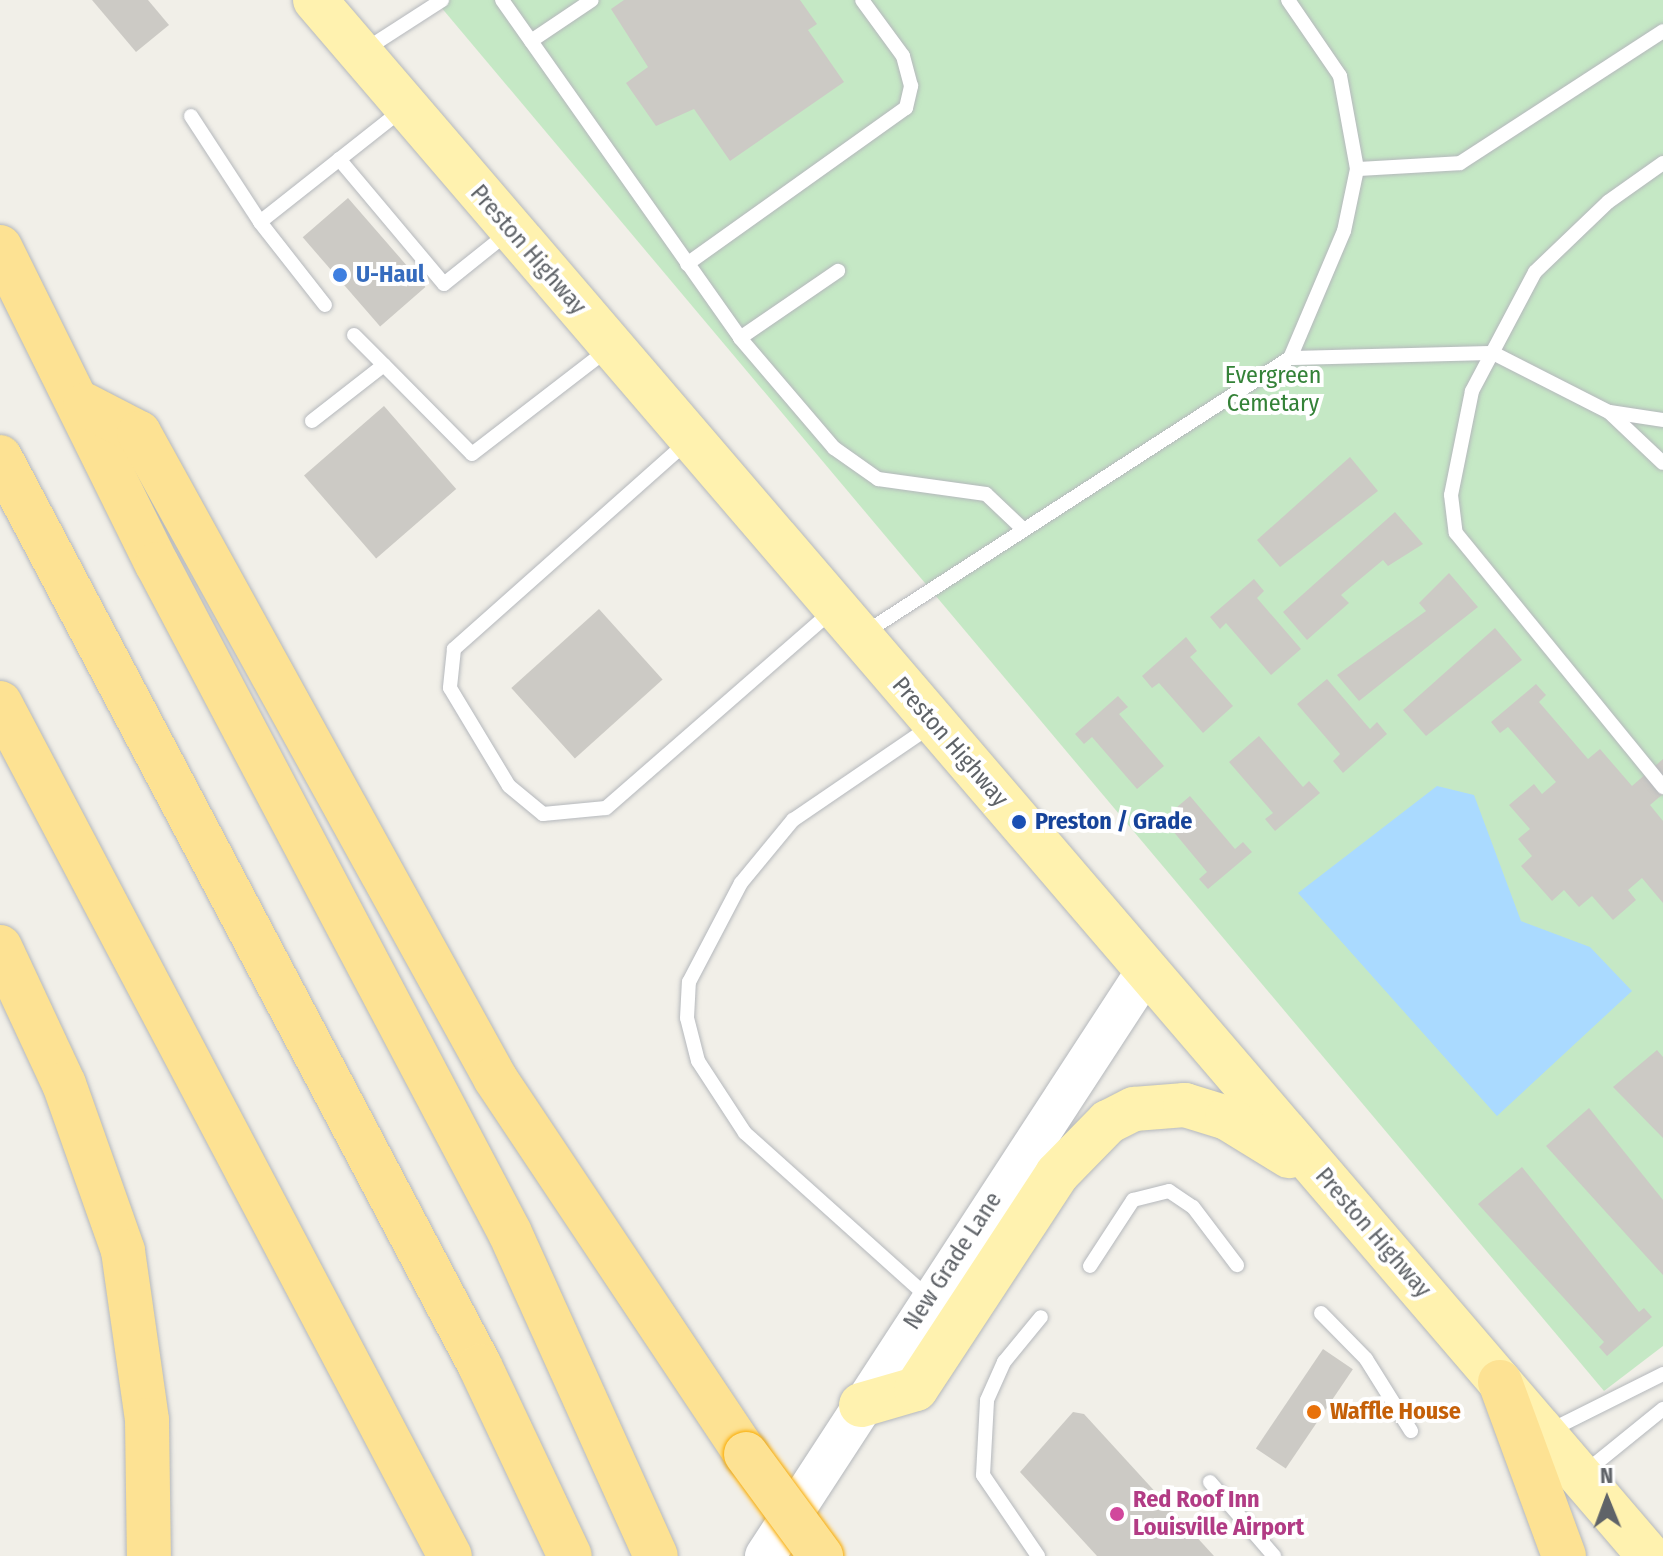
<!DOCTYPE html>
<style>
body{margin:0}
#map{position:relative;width:1663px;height:1556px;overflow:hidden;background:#f1efe8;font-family:"Fira Sans Condensed",sans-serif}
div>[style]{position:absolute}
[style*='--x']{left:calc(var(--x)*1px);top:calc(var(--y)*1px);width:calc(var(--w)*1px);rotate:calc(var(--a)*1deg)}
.green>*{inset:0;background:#c5e8c5}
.water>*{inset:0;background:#aadaff}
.building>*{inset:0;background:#cccac5;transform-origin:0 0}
.roads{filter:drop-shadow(0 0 2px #b5b8bc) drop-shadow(0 0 2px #b5b8bc)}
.lane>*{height:14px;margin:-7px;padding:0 7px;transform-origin:7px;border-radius:7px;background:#fff}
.secondary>*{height:40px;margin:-20px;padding:0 20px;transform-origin:20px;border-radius:20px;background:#fff}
.primary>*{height:44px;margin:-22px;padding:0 22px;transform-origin:22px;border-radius:22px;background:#fff2af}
.highway>*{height:44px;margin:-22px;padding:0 22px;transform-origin:22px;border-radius:22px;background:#fde293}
.bridges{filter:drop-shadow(0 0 2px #f9ab00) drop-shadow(0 0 2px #f9ab00)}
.highway-bridge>*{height:44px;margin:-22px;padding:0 22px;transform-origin:22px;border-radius:22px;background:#fde293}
.dots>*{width:22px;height:22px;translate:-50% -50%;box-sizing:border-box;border:4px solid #fff;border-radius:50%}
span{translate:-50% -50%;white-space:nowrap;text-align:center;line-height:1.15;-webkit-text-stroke:8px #fff;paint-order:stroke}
.street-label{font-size:24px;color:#5f6368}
.shop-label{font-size:24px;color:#366cbe;font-weight:700}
.left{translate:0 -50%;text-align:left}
.park-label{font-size:24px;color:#348238}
.transit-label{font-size:24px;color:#164399;font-weight:700}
.food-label{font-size:24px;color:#c56008;font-weight:700}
.hotel-label{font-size:24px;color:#b23c85;font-weight:700}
.north{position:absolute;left:1567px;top:1460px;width:80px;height:80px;-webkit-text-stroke:6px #fff;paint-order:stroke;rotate:359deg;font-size:22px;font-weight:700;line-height:32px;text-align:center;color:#5f6368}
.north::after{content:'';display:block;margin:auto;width:28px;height:36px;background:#5f6368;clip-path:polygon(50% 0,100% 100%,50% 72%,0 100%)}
</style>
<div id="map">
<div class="green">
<i style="clip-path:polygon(435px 0,1663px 0,1663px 1346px,1604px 1391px)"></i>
</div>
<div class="water">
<i style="clip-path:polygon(1437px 786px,1474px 795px,1521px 921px,1590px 947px,1632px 991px,1497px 1116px,1298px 893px)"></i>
</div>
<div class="building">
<i style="clip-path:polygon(92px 0,148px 0,169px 25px,136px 52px)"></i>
<i style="clip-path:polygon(624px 0,800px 0,817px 24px,808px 30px,844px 82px,730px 161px,694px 109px,656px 126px,626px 83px,648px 67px,611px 9px)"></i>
<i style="left:348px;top:198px;width:118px;height:60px;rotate:49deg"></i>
<i style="left:384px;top:406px;width:110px;height:106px;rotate:49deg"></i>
<i style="clip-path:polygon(1350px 457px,1378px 491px,1280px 567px,1257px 540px)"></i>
<i style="clip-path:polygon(1395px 512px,1423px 544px,1388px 566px,1383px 560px,1341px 595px,1349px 603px,1307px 640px,1283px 612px)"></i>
<i style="clip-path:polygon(1449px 573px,1478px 607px,1359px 701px,1337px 675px,1426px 611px,1419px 603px)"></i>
<i style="clip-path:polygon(1254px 579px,1264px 591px,1257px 598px,1301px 649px,1271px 675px,1226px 623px,1220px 629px,1210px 617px)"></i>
<i style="left:599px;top:609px;width:95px;height:118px;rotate:48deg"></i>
<i style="clip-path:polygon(1495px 628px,1522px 660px,1426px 736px,1403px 710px)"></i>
<i style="clip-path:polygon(1186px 637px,1197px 651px,1190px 657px,1233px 706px,1203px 733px,1159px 683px,1152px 688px,1142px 676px)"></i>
<i style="clip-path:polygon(1327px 679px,1370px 729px,1377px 722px,1387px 734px,1343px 773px,1333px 761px,1340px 754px,1297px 704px)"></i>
<i style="clip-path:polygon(1536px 684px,1546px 695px,1539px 702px,1588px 759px,1600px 749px,1632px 786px,1663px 759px,1663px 794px,1650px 805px,1663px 821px,1663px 903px,1642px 878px,1628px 890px,1636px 900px,1613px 920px,1592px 896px,1579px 907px,1564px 890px,1552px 901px,1521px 866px,1532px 856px,1518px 839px,1530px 829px,1509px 805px,1534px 784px,1542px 794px,1556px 782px,1508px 727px,1500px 733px,1491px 722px)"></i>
<i style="clip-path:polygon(1118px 696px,1128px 707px,1119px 714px,1164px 766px,1137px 789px,1092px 737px,1084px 744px,1075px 734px)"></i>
<i style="clip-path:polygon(1259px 736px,1303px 787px,1309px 781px,1320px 793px,1275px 831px,1265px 819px,1273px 813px,1229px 762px)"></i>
<i style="clip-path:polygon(1190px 796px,1235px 849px,1243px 842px,1252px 852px,1208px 889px,1199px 879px,1207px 872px,1163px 819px)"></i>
<i style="clip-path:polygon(1657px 1050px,1663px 1057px,1663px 1138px,1613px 1087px)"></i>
<i style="clip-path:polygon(1589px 1108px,1663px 1200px,1663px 1275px,1546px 1146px)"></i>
<i style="clip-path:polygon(1522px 1167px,1639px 1312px,1644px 1308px,1652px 1317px,1607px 1356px,1599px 1347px,1604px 1342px,1478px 1204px)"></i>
<i style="left:1323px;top:1349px;width:36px;height:120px;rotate:34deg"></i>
<i style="clip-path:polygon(1073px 1412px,1084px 1414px,1214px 1556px,1097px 1556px,1020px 1472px)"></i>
</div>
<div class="roads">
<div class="lane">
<i style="--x:502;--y:0;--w:413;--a:54.8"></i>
<i style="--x:740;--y:338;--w:145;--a:49.5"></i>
<i style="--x:834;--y:448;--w:54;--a:35.2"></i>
<i style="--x:878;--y:479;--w:109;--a:7.9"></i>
<i style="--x:986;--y:494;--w:52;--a:43.5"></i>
<i style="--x:1288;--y:0;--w:92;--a:55.6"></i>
<i style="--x:1340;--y:76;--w:95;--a:79.6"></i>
<i style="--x:1357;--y:169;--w:63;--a:101.8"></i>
<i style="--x:1344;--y:231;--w:138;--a:113"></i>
<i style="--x:531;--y:41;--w:73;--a:-33.9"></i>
<i style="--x:363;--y:51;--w:94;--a:-32.8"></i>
<i style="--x:191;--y:116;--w:126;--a:56.9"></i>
<i style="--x:339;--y:159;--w:163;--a:50"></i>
<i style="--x:444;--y:284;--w:83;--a:-38.7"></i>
<i style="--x:1663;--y:163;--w:67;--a:144.7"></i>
<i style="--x:1608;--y:202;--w:101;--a:136.2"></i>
<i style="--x:1535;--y:272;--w:135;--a:117.9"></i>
<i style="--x:1472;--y:391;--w:106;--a:101.4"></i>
<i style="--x:1451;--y:495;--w:38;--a:83"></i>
<i style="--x:1456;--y:533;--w:328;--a:50.8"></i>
<i style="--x:1357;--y:169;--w:103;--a:-3.3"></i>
<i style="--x:1460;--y:163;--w:242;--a:-33"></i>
<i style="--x:687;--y:264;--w:269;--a:-35.5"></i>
<i style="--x:906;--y:108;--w:23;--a:-77"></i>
<i style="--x:911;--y:86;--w:31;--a:-105"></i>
<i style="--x:903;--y:56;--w:69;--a:-126.2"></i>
<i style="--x:325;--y:305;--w:105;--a:-128.1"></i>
<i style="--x:260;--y:222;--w:181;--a:-38.3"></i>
<i style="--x:354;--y:335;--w:42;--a:45"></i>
<i style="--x:740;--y:338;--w:119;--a:-34.4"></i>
<i style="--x:1610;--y:412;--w:54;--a:8.6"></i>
<i style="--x:312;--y:421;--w:91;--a:-37.9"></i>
<i style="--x:384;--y:365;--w:125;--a:45.3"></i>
<i style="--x:472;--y:454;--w:170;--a:-37.6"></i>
<i style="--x:687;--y:442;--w:312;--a:138.4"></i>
<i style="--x:454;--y:649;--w:39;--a:96"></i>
<i style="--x:450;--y:688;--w:114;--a:59"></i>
<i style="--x:509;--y:786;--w:44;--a:39.5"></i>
<i style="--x:543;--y:814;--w:63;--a:-5.4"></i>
<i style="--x:606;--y:808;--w:300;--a:-41.1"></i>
<i style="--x:863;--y:634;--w:508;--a:-32.88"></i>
<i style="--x:1290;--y:358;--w:203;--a:-1.4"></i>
<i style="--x:1493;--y:353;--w:130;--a:27"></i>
<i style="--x:1609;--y:412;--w:74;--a:43.4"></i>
<i style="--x:1090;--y:1266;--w:79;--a:-56.9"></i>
<i style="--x:1133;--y:1200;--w:37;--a:-14"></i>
<i style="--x:1169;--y:1191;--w:29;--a:34"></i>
<i style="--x:1193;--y:1207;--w:73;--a:52.8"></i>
<i style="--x:929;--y:1298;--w:247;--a:-138.1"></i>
<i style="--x:745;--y:1133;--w:86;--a:-123.1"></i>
<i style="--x:698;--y:1061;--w:44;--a:-104.3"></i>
<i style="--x:687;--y:1018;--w:36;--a:-87"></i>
<i style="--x:689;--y:982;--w:112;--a:-62.3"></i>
<i style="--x:741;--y:883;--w:82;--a:-50.5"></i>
<i style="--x:793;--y:820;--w:167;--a:-34.3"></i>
<i style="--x:1321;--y:1313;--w:64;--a:45.6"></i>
<i style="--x:1366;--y:1359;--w:85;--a:58"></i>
<i style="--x:1549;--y:1431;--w:127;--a:-26.6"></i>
<i style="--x:1584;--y:1473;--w:102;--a:-39"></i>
<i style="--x:1210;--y:1482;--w:98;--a:49.1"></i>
<i style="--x:1038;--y:1556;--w:98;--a:-124.2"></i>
<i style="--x:983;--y:1475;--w:75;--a:-86.9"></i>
<i style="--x:987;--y:1400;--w:42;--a:-65.9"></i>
<i style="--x:1004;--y:1362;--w:58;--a:-50.6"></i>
</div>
<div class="secondary">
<i style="--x:765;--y:1556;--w:698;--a:-56.92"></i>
</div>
<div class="primary">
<i style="--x:315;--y:0;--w:2050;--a:49.39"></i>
<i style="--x:861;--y:1405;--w:57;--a:-16.2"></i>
<i style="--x:916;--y:1389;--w:257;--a:-56.7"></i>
<i style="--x:1057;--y:1174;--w:73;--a:-45.6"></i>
<i style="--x:1108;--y:1122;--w:29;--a:-27"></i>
<i style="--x:1134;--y:1109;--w:51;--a:-4.5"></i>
<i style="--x:1185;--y:1105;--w:44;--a:17.2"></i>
<i style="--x:1227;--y:1118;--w:73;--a:31.5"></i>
</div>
<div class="highway">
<i style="--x:0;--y:247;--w:354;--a:63.7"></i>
<i style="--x:157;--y:564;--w:756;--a:62.18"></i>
<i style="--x:510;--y:1233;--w:354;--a:65.7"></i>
<i style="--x:85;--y:405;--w:61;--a:27.4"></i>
<i style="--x:139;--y:433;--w:737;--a:61.1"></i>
<i style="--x:495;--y:1078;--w:452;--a:56.3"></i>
<i style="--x:0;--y:457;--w:1028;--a:62.16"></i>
<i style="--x:480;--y:1366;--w:210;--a:64.7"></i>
<i style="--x:0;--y:703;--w:964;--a:62.19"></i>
<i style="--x:0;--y:947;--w:151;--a:65"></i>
<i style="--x:64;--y:1084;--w:177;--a:70.5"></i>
<i style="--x:123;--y:1251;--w:171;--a:81.9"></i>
<i style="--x:147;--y:1420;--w:136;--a:89.2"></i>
<i style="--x:1500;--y:1382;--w:185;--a:69.8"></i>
</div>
</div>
<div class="bridges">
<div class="highway-bridge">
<i style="--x:746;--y:1454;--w:127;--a:53.7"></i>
</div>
</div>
<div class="dots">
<i style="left:340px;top:275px;background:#3f7fe0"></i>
<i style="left:1019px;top:822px;background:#1a4fb4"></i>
<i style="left:1314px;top:1412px;background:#e8710a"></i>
<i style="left:1117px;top:1514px;background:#d1479c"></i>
</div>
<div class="street-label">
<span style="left:528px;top:250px;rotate:49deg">Preston Highway</span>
<span style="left:950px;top:742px;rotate:49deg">Preston Highway</span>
<span style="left:1373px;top:1233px;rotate:49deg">Preston Highway</span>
<span style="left:953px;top:1261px;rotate:-57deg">New Grade Lane</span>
</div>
<div class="shop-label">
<span class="left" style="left:356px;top:275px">U-Haul</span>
</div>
<div class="park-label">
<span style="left:1273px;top:390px">Evergreen<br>Cemetary</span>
</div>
<div class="transit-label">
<span class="left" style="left:1035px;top:822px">Preston / Grade</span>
</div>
<div class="food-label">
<span class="left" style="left:1330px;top:1412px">Waffle House</span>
</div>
<div class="hotel-label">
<span class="left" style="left:1133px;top:1514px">Red Roof Inn<br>Louisville Airport</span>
</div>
<div class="north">N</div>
</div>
